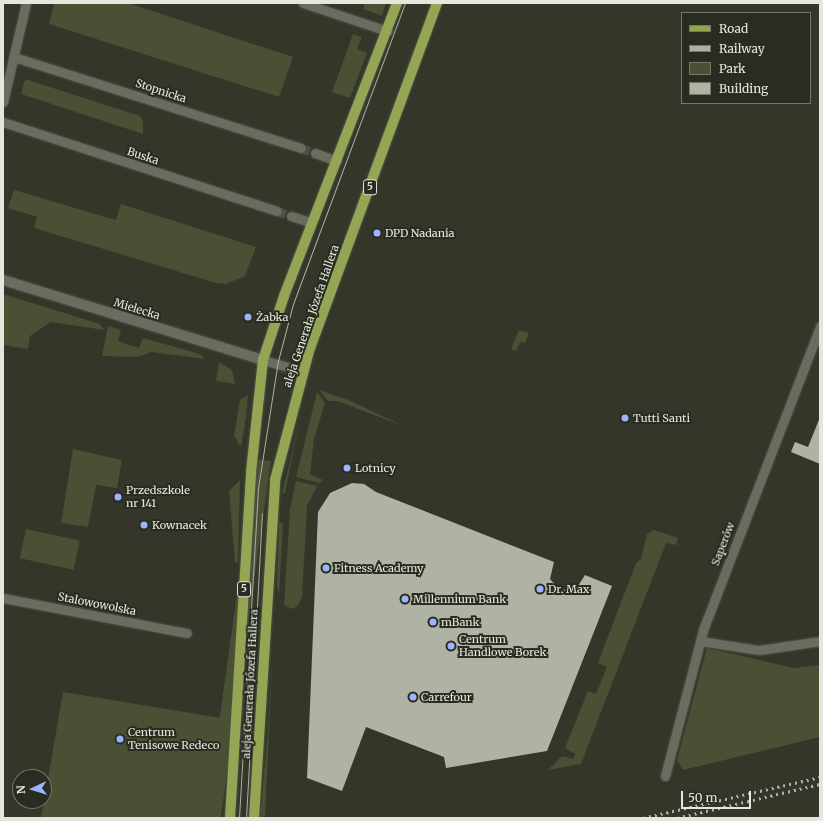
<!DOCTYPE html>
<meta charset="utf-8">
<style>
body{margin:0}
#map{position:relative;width:823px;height:821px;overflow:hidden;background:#333629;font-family:Merriweather,serif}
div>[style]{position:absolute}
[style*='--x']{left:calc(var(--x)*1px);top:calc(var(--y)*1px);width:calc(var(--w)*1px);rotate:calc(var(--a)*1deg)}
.green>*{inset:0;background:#495034;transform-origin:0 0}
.building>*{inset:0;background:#aeb3a3}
.minor-tunnel>*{height:9px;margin-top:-4.5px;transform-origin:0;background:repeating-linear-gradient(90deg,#4e5144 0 9px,transparent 0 13.5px)}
.roads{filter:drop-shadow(0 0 1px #505247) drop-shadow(0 0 1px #505247)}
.minor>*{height:9px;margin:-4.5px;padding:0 4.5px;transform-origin:4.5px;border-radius:4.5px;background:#696d5f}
.tertiary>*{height:10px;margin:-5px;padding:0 5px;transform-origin:5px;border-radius:5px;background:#696d5f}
.primary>*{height:10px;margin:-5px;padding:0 5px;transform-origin:5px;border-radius:5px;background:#94a554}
.tram>*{height:1px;margin:-0.5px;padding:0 0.5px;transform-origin:0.5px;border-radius:0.5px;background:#aeb0a7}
.rail>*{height:3px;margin-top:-1.5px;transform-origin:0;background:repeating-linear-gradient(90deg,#aeb0a7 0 2px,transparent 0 6px)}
.dots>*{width:11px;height:11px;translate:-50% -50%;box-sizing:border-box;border:2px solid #292c20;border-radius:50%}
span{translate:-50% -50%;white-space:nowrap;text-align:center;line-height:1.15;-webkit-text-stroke:4px #292c20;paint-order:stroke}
.shield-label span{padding:1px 3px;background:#292c20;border:1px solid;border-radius:3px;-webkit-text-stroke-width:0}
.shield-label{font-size:10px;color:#e5e7df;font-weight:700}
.street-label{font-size:11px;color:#e5e7df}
.poi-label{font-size:11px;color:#e5e7df}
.left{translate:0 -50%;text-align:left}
.frame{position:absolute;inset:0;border:4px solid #e5e7df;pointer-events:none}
.legend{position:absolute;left:681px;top:12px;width:130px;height:92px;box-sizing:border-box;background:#292c20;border:1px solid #74776c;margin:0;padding:5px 7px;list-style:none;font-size:12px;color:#e5e7df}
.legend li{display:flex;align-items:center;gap:8px;height:20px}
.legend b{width:20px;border:1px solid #74776c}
.north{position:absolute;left:12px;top:769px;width:40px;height:40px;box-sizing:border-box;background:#292c20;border:1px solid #74776c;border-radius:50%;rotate:266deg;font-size:11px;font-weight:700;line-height:16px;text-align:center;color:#e5e7df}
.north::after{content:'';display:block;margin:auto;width:14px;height:18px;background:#9cb4fd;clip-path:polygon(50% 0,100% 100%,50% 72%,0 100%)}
.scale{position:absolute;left:681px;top:791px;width:70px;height:18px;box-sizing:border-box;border:2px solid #e5e7df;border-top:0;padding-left:5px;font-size:12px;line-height:14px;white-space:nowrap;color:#e5e7df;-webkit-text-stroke:3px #292c20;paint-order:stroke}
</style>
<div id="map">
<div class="green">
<i style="clip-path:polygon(54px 3px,128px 3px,293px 57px,279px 97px,49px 24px)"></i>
<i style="clip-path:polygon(365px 3px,386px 3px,382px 16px,363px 9px)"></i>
<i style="clip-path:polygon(353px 34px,362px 37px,357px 49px,367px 53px,350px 98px,332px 92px)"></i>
<i style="clip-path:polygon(25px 79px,140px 116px,143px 121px,143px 134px,21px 94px)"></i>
<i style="clip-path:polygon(14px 190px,116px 220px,121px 204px,256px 247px,245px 276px,226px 284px,216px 283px,34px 228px,37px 217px,8px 208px)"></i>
<i style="clip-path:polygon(3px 294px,100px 324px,104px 330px,51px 322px,30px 336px,28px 349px,3px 345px)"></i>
<i style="clip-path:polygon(108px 326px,121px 330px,118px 341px,139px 348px,143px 338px,200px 354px,205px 359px,151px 352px,138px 357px,102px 356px)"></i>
<i style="clip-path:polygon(519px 330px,529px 333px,525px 343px,520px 342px,516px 351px,511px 349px)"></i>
<i style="clip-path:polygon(219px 362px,232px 370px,235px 384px,216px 381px)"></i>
<i style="clip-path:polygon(319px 390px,351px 401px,405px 427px,338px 401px,328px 401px)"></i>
<i style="clip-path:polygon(317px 392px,325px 403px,314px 439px,310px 474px,323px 480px,320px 483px,296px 477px)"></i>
<i style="clip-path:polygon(248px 395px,246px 418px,241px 447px,234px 436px,240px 400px)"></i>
<i style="clip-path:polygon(302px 408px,285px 493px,282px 493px,290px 462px)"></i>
<i style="clip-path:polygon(73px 449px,122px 460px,117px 488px,96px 485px,88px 527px,61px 523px)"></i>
<i style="left:256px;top:459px;width:15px;height:360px;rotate:8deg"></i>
<i style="clip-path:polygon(240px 480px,238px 562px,235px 563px,229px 491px)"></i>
<i style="clip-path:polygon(296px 481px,317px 486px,307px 506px,302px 597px,298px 606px,291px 609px,284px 605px,290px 509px)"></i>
<i style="clip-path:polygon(279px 521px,283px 524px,279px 594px,277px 586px)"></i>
<i style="left:26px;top:529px;width:55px;height:30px;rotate:12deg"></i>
<i style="clip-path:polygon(654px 530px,678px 538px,676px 545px,666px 543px,581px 764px,548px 770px,562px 756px,573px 759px,575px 754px,565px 748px,588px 691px,596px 694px,607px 667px,598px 663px,636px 563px,641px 559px,647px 534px)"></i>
<i style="clip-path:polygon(273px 647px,265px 816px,260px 818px,268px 731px)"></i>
<i style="clip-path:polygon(707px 648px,794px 668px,820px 665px,820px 737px,683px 770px,677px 760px)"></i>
<i style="clip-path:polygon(63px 692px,221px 718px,216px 818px,41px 818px)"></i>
</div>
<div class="building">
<i style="clip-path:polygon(820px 417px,820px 464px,791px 452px,795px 442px,808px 447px)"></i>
<i style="clip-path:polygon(352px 483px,364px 484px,376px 492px,554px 562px,550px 579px,560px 590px,576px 589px,585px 575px,612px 586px,547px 751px,446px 768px,444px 757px,366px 727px,342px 791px,307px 778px,318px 512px,330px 493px)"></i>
</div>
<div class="minor-tunnel">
<i style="--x:301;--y:148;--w:15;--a:20"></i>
<i style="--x:277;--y:211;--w:15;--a:20"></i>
</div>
<div class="roads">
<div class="minor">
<i style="--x:303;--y:3;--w:89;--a:18.4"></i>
<i style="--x:14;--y:57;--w:301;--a:17.6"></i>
<i style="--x:3;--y:102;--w:102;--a:-76.9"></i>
<i style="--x:3;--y:122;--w:288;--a:18"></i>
<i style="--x:315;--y:153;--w:23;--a:20"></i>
<i style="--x:291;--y:216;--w:22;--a:18"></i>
<i style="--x:263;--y:360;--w:41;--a:15.8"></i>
<i style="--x:3;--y:598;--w:187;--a:10.8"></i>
<i style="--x:700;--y:641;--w:60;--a:8.7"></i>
<i style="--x:759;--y:650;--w:62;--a:-8.4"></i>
<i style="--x:665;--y:776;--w:151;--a:-75.4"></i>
<i style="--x:703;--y:630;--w:326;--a:-68.9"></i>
</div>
<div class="tertiary">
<i style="--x:3;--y:280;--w:272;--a:17.1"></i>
</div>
<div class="primary">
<i style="--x:230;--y:818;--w:347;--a:-86.5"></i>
<i style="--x:251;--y:472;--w:113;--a:-83.9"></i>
<i style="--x:263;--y:360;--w:67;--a:-71.8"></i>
<i style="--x:284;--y:296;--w:314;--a:-68.9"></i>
<i style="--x:254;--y:818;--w:339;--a:-86.4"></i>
<i style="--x:275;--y:480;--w:133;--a:-75.2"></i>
<i style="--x:309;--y:351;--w:371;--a:-69.8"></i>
</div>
</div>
<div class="tram">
<i style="--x:257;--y:607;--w:94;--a:-87"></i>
<i style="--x:239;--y:818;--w:331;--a:-86.7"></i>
<i style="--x:258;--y:488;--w:129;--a:-81.1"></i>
<i style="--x:278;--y:361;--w:59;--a:-75.3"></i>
<i style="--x:293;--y:304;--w:321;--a:-69.6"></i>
<i style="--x:246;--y:818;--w:89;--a:-86.8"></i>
</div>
<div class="rail">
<i style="--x:643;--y:818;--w:182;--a:-13"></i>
<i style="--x:677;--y:818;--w:147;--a:-13.4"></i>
</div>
<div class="dots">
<i style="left:377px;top:233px;background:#9cb4fd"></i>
<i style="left:248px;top:317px;background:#9cb4fd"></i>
<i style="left:625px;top:418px;background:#9cb4fd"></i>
<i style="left:347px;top:468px;background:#9cb4fd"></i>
<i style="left:118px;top:497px;background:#9cb4fd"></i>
<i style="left:144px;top:525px;background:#9cb4fd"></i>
<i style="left:326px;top:568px;background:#9cb4fd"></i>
<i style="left:540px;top:589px;background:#9cb4fd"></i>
<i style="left:405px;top:599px;background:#9cb4fd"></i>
<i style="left:433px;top:622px;background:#9cb4fd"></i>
<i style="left:451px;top:646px;background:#9cb4fd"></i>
<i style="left:413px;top:697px;background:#9cb4fd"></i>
<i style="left:120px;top:739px;background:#9cb4fd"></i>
</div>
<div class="shield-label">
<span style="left:370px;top:187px">5</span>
<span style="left:244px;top:589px">5</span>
</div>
<div class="street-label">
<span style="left:161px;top:91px;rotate:18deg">Stopnicka</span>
<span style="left:143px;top:156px;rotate:18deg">Buska</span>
<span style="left:137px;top:309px;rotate:17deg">Mielecka</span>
<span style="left:311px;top:316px;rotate:-71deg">aleja Generała Józefa Hallera</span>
<span style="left:723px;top:544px;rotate:-69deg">Saperów</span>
<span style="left:97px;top:604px;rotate:11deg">Stalowowolska</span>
<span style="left:250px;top:684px;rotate:-87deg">aleja Generała Józefa Hallera</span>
</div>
<div class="poi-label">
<span class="left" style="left:385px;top:233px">DPD Nadania</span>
<span class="left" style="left:256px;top:317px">Żabka</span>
<span class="left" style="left:633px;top:418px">Tutti Santi</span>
<span class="left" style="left:355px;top:468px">Lotnicy</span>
<span class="left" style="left:126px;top:497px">Przedszkole<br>nr 141</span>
<span class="left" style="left:152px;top:525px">Kownacek</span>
<span class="left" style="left:334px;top:568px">Fitness Academy</span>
<span class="left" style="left:548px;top:589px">Dr. Max</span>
<span class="left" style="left:413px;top:599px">Millennium Bank</span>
<span class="left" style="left:441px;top:622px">mBank</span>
<span class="left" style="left:459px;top:646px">Centrum<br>Handlowe Borek</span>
<span class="left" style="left:421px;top:697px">Carrefour</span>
<span class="left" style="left:128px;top:739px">Centrum<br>Tenisowe Redeco</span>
</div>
<div class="frame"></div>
<ul class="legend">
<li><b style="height:5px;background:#94a554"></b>Road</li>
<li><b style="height:5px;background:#aeb0a7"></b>Railway</li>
<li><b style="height:11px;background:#495034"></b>Park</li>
<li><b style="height:11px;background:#aeb3a3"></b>Building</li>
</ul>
<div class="north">N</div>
<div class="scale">50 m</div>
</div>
